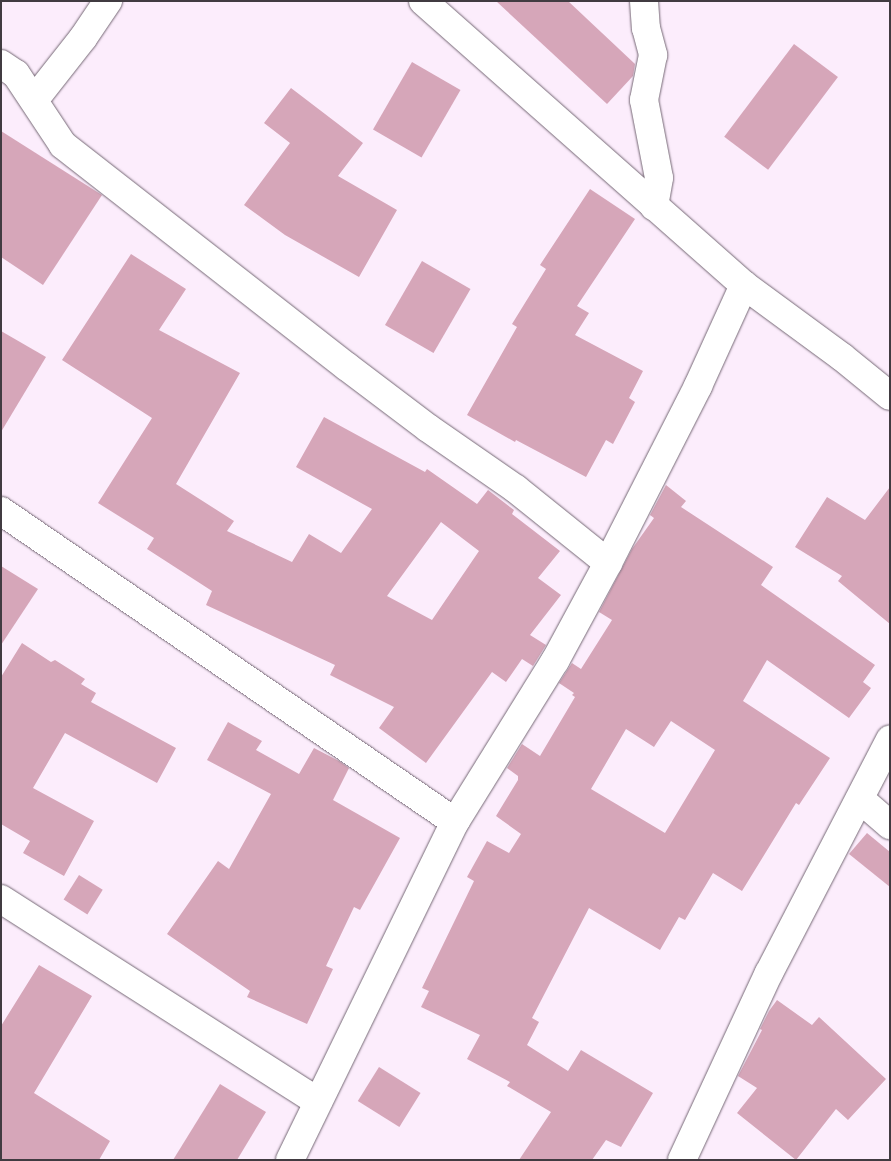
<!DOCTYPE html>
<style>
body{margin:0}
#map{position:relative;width:891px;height:1161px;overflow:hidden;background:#fcedfc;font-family:Manrope,sans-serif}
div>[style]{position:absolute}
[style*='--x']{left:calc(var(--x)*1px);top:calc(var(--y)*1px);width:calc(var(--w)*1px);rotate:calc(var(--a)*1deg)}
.building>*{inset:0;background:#d6a6b9;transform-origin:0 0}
.roads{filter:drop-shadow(0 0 1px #756875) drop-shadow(0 0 1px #756875)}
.street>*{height:28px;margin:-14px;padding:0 14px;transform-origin:14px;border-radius:14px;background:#fff}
span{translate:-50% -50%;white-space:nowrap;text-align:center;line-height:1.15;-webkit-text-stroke:5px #fcedfc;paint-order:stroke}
.frame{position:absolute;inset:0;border:2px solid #413b41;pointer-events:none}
</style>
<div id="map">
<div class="building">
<i style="clip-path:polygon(496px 1px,568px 1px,635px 64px,633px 76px,607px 104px)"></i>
<i style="left:794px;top:44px;width:55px;height:116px;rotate:37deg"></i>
<i style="left:412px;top:62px;width:56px;height:78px;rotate:30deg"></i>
<i style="clip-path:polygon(291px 88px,363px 143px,338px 176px,397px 210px,359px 277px,285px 235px,244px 205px,290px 143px,264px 123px)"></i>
<i style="clip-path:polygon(1px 131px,102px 195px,43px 285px,1px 257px)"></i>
<i style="clip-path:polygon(590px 189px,635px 219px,577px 306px,589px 313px,575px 335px,643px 371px,629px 398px,635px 402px,613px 444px,606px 440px,586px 477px,516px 440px,515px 442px,467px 415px,517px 327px,512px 324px,546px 269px,540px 265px)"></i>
<i style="clip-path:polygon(evenodd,131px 254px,186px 289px,159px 330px,240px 373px,176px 484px,234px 521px,227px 531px,292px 562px,309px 534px,341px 553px,372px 509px,296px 467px,324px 417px,425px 472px,427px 469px,477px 504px,488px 490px,514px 510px,512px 514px,560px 551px,538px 578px,561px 595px,530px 635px,546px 645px,533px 666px,522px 659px,506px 682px,492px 672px,426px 763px,379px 728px,394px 707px,330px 675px,335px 665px,206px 605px,212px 591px,147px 549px,154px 538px,98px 503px,152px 418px,62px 360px,131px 254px,441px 522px,479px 551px,432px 620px,387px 596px,441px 522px)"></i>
<i style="left:422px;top:261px;width:56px;height:74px;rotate:30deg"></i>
<i style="clip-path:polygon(1px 331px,46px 357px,1px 432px)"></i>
<i style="clip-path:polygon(evenodd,666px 485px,686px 501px,681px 507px,773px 567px,761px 585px,875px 665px,863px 682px,871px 688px,849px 718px,767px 660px,743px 701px,830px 758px,799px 805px,796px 803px,742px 891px,713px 873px,685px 920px,679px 917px,660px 950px,589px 908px,532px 1018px,539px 1022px,527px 1045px,568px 1071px,581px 1050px,653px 1093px,621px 1147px,606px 1140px,592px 1160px,519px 1160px,551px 1112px,507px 1086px,510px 1082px,467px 1059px,480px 1035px,421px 1007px,429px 991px,422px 988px,474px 881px,467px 877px,487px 841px,509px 853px,521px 834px,496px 816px,518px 780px,518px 776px,507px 768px,522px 744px,540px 756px,575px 697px,572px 695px,574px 693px,559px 683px,572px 663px,581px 669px,612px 620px,599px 612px,632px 549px,654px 518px,650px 515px,666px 485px,671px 721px,715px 750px,665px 833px,591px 789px,626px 729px,654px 747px,671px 721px)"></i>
<i style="clip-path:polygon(890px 487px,890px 624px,838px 581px,842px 576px,795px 547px,827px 497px,865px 520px)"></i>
<i style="clip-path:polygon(1px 566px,38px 589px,1px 645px)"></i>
<i style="clip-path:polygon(22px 643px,51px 662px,55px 660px,85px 679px,81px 684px,96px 693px,91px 702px,176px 748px,157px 783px,65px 733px,33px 788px,94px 821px,64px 876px,23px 853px,30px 841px,1px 824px,1px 677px)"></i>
<i style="clip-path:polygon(228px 722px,262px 741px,256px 750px,299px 774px,314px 748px,339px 761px,349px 768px,333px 800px,400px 838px,360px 910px,354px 907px,326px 966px,333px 969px,307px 1024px,247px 997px,250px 991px,167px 934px,218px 861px,229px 869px,271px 794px,207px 760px)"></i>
<i style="clip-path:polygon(867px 833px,890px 852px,890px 887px,849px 854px)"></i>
<i style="left:79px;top:875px;width:28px;height:29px;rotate:32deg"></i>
<i style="clip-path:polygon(39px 965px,92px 996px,34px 1093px,110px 1141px,99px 1160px,1px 1160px,1px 1026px)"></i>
<i style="clip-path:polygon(777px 1000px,812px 1025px,819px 1017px,886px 1079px,848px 1120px,836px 1109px,796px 1160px,737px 1113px,757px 1088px,738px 1076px,762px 1030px,760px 1029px,769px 1011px)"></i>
<i style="left:379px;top:1067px;width:49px;height:40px;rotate:32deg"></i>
<i style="clip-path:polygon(220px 1084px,266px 1112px,237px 1160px,173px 1160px)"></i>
</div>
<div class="roads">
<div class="street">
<i style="--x:423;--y:1;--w:429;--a:41.5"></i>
<i style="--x:744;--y:285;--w:122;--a:36.3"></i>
<i style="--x:842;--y:357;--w:62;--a:39.1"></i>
<i style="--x:644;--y:1;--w:27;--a:86"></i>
<i style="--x:646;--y:28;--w:28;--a:75"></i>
<i style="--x:653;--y:55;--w:46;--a:101.3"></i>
<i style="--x:644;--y:100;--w:79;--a:79.1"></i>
<i style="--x:659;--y:178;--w:29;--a:100"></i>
<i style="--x:1;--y:64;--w:18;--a:34"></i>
<i style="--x:16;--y:74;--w:85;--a:56.5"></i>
<i style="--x:63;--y:145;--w:359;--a:38"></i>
<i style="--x:346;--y:366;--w:103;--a:37.1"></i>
<i style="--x:428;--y:428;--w:107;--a:34.7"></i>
<i style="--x:516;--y:489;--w:118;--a:38.8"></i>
<i style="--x:35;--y:99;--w:78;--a:-51.8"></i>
<i style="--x:83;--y:38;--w:45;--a:-56"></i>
<i style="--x:1;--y:511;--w:550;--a:34.41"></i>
<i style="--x:860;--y:799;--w:40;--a:41"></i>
<i style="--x:1;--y:899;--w:376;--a:32.6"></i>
<i style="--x:290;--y:1160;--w:376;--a:-64"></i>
<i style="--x:455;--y:822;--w:190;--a:-58.2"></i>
<i style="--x:555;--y:661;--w:111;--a:-61.6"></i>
<i style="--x:608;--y:563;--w:199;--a:-63"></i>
<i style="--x:698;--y:386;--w:111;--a:-65.5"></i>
<i style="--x:682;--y:1160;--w:206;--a:-65.1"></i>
<i style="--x:769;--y:973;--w:263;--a:-62.6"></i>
</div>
</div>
<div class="frame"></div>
</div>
